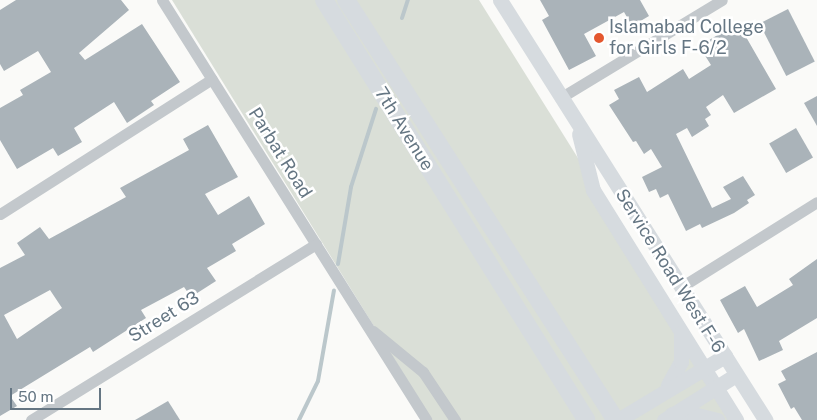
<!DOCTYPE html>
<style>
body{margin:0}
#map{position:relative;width:817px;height:420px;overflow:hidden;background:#fafaf8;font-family:"Public Sans",sans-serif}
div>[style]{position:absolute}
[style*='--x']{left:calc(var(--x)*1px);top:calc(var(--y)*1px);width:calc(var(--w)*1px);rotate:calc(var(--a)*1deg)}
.green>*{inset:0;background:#dadfd7}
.stream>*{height:4px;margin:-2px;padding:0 2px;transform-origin:2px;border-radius:2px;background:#bbc7cb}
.building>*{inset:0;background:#aab3b9;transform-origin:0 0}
.street>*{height:11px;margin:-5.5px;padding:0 5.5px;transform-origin:5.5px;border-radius:5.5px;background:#c3c8cc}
.secondary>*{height:15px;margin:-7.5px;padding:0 7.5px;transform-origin:7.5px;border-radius:7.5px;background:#d6dbdf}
.primary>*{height:18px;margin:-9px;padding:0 9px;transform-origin:9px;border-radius:9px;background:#d6dbdf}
.dots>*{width:14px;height:14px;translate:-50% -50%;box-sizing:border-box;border:2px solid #fff;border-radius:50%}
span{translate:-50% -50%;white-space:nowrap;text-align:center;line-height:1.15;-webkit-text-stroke:5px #fff;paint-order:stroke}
.poi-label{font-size:18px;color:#657683}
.left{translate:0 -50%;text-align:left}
.street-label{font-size:18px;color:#657683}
.scale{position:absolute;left:10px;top:388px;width:91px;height:22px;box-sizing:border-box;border:2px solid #657683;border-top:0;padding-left:6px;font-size:15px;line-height:18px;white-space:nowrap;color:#657683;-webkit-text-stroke:4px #fff;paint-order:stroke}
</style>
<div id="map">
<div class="green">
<i style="clip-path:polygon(172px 0,479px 0,742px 420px,432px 420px)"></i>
</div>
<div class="stream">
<i style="--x:402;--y:18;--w:19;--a:-72"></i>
<i style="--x:338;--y:264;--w:78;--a:-80.4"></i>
<i style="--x:351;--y:187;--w:82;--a:-72.2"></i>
<i style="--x:299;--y:420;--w:43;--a:-64"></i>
<i style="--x:318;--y:381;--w:92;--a:-80"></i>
</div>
<div class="building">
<i style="clip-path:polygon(16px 0,121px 0,129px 10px,79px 53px,85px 60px,142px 24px,180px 82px,151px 101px,154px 105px,127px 123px,114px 102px,74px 128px,82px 142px,58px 156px,53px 148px,17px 169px,0 140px,0 108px,23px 95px,20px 90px,51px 72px,38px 51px,4px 71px,0 64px,0 10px)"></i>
<i style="clip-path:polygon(540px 0,640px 0,649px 16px,632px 26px,624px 12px,584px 34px,596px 56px,569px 70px,542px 20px,549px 16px)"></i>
<i style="left:788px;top:9px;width:59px;height:32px;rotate:63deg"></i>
<i style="clip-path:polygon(738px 23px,776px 89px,734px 113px,723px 95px,706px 107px,711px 115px,705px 119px,709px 126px,692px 137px,687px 128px,676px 134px,712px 208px,731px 199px,723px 187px,743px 176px,755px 195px,747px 200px,749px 203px,734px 213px,702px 228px,700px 224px,686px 231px,668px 194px,660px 198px,656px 189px,649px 192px,642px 177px,662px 167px,651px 149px,644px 154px,636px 141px,633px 142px,609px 105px,619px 99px,614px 90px,639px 77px,647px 92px,683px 69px,689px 79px,711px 65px,699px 46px)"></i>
<i style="clip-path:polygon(817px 96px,817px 126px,804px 103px)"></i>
<i style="clip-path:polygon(evenodd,208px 125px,238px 177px,205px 194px,218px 215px,249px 196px,265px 224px,232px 244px,236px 251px,207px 268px,216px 281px,191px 297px,184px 287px,141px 310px,146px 318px,93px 352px,90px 347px,10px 396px,17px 406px,0 416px,0 268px,25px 255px,17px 243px,40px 227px,49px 239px,126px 197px,120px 188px,189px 150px,183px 139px,208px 125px,50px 290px,62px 308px,17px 339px,4px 315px,50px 290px)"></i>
<i style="left:796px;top:128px;width:34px;height:31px;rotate:60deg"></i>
<i style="clip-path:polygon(817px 259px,817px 318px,779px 341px,783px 350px,759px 361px,744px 329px,738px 333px,720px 300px,745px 286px,757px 307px,793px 285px,789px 279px)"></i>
<i style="clip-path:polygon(817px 352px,817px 420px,802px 420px,794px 407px,791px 409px,778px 384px,786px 380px,781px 371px)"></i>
<i style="clip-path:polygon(168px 401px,180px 420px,135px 420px)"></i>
</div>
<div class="street">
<i style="--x:162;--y:0;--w:496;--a:57.8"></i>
<i style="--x:560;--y:98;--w:189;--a:-31.2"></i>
<i style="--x:0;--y:214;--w:251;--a:-32.5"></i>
<i style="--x:681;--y:287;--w:160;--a:-32"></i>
<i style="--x:373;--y:331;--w:65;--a:39.4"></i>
<i style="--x:423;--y:372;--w:58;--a:56.3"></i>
<i style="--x:31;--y:420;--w:335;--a:-31.7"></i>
</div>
<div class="secondary">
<i style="--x:500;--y:0;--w:497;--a:57.7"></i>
<i style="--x:579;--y:134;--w:58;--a:76"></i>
<i style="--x:593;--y:190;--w:271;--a:58.1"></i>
<i style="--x:668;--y:385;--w:26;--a:-61"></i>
<i style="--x:681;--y:362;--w:29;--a:-90"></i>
<i style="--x:672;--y:414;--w:21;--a:0"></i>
<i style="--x:693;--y:414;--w:25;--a:14"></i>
<i style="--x:618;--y:420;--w:125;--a:-30.9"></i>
<i style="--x:664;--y:420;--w:85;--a:-32"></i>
</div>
<div class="primary">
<i style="--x:324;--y:0;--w:495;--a:58"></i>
<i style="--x:346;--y:0;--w:499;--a:57.3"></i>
</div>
<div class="dots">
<i style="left:599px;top:38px;background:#e4572e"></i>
</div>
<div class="poi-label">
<span class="left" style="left:609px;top:38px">Islamabad College<br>for Girls F-6/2</span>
</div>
<div class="street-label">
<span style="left:404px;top:129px;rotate:58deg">7th Avenue</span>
<span style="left:280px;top:153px;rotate:58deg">Parbat Road</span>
<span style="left:670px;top:271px;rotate:58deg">Service Road West F-6</span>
<span style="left:164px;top:317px;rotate:-32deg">Street 63</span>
</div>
<div class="scale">50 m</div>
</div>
